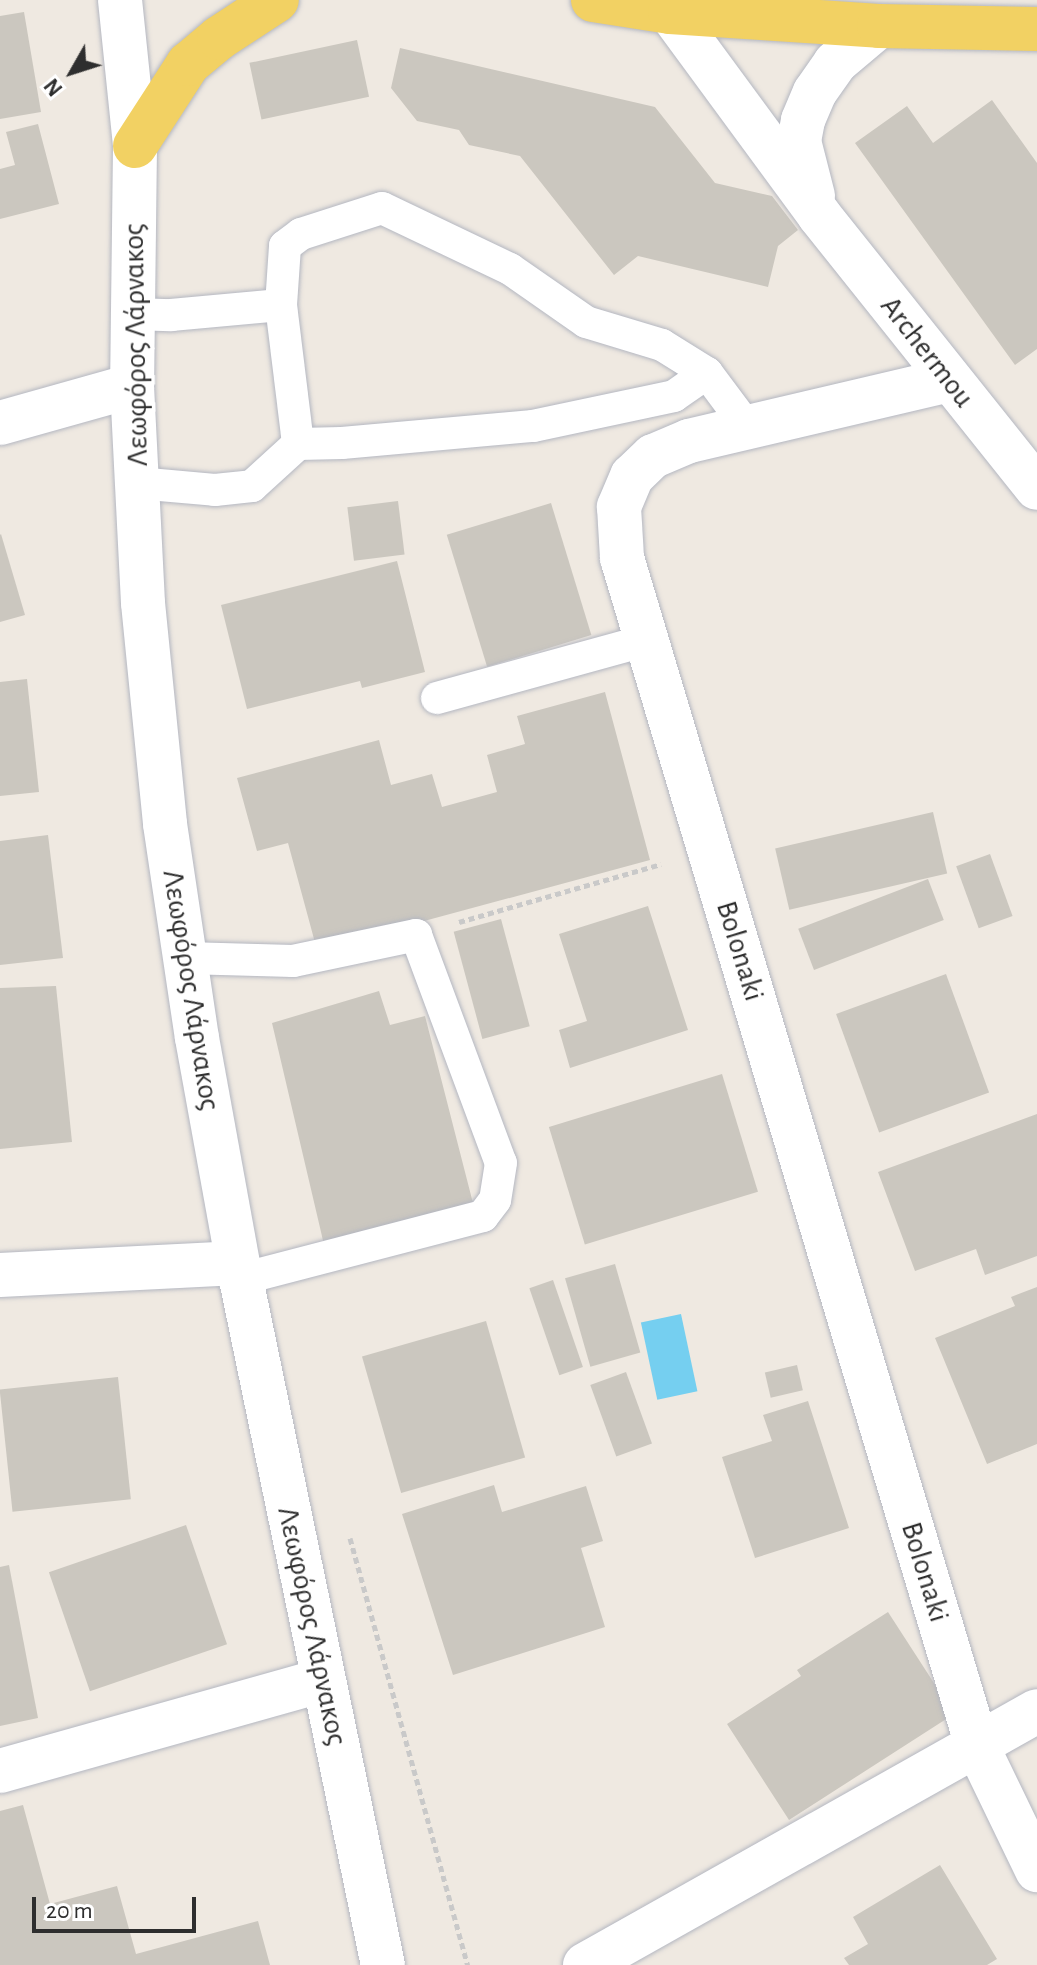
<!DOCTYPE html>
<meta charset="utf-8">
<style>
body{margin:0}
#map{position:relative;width:1037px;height:1965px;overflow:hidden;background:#efe9e1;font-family:"Alegreya Sans",sans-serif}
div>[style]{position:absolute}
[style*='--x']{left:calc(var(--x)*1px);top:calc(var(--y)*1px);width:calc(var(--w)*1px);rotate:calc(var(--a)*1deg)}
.water>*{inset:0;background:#75cff0;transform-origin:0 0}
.building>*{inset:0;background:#cbc7bf;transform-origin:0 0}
.path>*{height:5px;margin-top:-2.5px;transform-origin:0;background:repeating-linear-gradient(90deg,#c9c9c9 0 6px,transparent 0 10px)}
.roads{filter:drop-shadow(0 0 2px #b4b7c1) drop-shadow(0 0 2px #b4b7c1)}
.lane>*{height:32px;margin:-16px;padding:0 16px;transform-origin:16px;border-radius:16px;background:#fff}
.street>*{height:44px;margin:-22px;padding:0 22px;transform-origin:22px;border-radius:22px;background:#fff}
.secondary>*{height:44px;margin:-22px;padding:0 22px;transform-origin:22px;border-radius:22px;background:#fff}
.primary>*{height:44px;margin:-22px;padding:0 22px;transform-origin:22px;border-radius:22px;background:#f2d163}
span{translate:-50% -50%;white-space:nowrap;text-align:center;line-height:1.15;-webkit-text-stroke:7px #fff;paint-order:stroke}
.street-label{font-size:30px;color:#2e2e2e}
.north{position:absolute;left:32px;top:32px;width:80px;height:80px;-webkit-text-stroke:6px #fff;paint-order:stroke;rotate:231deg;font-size:22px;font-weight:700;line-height:32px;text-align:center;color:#2e2e2e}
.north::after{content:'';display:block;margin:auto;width:28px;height:36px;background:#2e2e2e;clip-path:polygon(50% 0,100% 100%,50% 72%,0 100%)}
.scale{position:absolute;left:32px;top:1897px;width:164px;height:36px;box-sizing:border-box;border:4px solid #2e2e2e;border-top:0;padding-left:10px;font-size:24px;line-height:28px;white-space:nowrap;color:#2e2e2e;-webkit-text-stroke:6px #fff;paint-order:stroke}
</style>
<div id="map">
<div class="water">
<i style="left:681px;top:1314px;width:79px;height:41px;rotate:78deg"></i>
</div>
<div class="building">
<i style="clip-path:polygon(24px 12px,41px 112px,0 119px,0 16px)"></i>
<i style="left:357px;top:40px;width:58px;height:110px;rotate:78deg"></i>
<i style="clip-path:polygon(400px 48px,655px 107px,715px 183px,772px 196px,798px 230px,778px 246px,768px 287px,638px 256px,614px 275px,520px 156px,469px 145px,459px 130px,417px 121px,391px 88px)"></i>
<i style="clip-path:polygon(992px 100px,1037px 163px,1037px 349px,1015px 365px,855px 143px,907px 106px,933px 143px)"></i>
<i style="clip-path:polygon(38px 124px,59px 204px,0 219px,0 169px,15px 165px,6px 132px)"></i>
<i style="left:398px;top:501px;width:54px;height:51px;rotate:83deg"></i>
<i style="left:551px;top:503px;width:138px;height:109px;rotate:73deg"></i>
<i style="clip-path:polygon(1px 534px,25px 615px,0 622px,0 535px)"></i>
<i style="clip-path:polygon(397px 561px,425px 672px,362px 688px,360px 681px,247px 709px,221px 605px)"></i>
<i style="clip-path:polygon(27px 679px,39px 792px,0 796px,0 682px)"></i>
<i style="clip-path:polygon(605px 692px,650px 860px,317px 950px,288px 843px,257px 851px,237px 778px,379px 740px,391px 785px,432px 774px,442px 807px,497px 792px,487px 755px,525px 744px,517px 716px)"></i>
<i style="left:933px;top:812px;width:63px;height:162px;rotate:77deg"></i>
<i style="clip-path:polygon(48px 835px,63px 958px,0 965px,0 841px)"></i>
<i style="left:990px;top:854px;width:66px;height:36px;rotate:70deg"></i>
<i style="left:928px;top:879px;width:44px;height:139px;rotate:69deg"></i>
<i style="clip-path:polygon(648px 906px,688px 1030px,570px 1068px,559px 1030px,587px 1021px,559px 934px)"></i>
<i style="left:501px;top:919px;width:111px;height:49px;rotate:75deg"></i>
<i style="left:946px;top:974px;width:126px;height:117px;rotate:70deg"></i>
<i style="clip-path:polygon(56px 986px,72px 1142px,0 1149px,0 988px)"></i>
<i style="clip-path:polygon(379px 991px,390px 1025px,425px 1016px,475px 1211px,325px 1249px,272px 1023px)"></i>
<i style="left:722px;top:1074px;width:123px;height:181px;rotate:73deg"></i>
<i style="clip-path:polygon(1037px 1114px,1037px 1256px,985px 1275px,976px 1249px,915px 1271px,878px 1172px)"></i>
<i style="left:615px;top:1264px;width:92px;height:52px;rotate:74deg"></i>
<i style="left:553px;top:1280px;width:92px;height:25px;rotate:71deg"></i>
<i style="clip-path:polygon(1037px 1287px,1037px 1444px,987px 1464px,935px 1338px,1015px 1306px,1011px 1297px)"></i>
<i style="left:486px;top:1321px;width:142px;height:129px;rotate:74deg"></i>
<i style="left:797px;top:1365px;width:26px;height:33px;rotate:77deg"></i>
<i style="left:626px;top:1372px;width:76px;height:38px;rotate:70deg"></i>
<i style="left:118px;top:1377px;width:123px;height:119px;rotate:84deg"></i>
<i style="clip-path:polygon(808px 1401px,849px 1528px,755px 1558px,722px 1457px,772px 1441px,763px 1415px)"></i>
<i style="clip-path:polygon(494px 1485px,502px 1512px,586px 1486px,603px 1541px,581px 1548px,605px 1627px,453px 1675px,402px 1514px)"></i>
<i style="left:186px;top:1525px;width:126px;height:145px;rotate:71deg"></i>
<i style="clip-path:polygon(9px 1565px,38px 1718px,0 1726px,0 1567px)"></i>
<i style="clip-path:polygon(888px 1612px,954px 1714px,789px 1820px,727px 1724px,801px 1676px,797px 1670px)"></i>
<i style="clip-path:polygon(23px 1805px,50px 1904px,117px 1886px,136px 1954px,258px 1921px,270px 1965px,0 1965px,0 1811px)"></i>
<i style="clip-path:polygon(940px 1865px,997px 1959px,987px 1965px,849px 1965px,844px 1958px,868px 1944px,853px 1917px)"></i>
</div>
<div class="path">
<i style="--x:459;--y:922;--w:210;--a:-16"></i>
<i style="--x:350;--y:1538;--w:443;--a:74.6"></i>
</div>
<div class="roads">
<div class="lane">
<i style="--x:281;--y:305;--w:140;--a:83"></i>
<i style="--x:133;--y:314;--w:38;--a:2"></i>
<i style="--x:171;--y:315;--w:110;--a:-5.2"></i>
<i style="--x:281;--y:305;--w:59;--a:-86.1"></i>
<i style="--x:285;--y:246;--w:20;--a:-37"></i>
<i style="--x:301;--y:234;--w:85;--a:-17.8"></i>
<i style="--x:382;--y:208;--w:142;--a:25.5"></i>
<i style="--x:510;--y:269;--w:93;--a:34.9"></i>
<i style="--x:586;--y:322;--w:79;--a:16.8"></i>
<i style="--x:662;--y:345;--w:53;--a:31.9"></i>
<i style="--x:707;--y:373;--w:69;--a:53.3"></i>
<i style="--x:137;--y:483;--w:78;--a:5.1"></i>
<i style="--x:215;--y:490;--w:37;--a:-6"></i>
<i style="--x:252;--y:486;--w:62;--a:-42.4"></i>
<i style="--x:298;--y:444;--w:44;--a:-1.3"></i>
<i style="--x:342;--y:443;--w:192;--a:-5.1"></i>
<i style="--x:533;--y:426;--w:144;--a:-12"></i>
<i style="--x:674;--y:396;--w:40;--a:-34.9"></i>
<i style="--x:437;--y:698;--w:218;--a:-15.4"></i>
<i style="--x:185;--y:958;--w:108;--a:1.6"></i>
<i style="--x:293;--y:961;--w:126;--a:-11.9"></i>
<i style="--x:416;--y:935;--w:243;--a:69.6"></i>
<i style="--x:501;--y:1163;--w:37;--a:99"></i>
<i style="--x:495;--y:1200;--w:20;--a:127"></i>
<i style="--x:483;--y:1216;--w:250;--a:165.4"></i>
</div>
<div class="street">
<i style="--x:670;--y:12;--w:252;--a:53.7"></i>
<i style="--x:819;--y:215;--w:349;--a:51.4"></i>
<i style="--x:813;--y:196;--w:57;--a:-104.3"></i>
<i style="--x:799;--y:141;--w:21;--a:-79"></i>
<i style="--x:803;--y:120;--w:30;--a:-67"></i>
<i style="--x:815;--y:92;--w:35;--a:-55"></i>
<i style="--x:835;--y:63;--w:57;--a:-40.1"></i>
<i style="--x:949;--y:380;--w:267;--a:166.8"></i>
<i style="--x:689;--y:441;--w:39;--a:157"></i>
<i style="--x:653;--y:456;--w:29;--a:136"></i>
<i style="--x:632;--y:476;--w:34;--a:113"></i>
<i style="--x:619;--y:507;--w:51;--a:86.6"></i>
<i style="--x:622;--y:558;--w:1240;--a:73.36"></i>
<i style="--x:977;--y:1746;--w:138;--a:64.2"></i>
<i style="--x:0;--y:423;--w:137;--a:-15.7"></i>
<i style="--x:0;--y:1275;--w:238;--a:-2.9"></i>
<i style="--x:0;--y:1771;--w:336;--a:-15.7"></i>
<i style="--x:585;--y:1965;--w:518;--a:-29.33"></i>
</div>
<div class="secondary">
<i style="--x:120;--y:0;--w:147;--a:84.1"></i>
<i style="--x:135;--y:146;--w:240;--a:90.7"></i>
<i style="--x:132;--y:386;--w:217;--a:87.1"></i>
<i style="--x:143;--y:603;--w:222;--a:84.3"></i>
<i style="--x:165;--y:824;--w:216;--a:81.5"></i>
<i style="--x:197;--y:1038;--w:245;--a:79.7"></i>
<i style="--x:241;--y:1279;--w:701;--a:78.31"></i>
</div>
<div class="primary">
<i style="--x:593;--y:0;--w:78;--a:8.9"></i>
<i style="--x:670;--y:12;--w:209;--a:3.8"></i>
<i style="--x:879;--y:26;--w:158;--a:1.1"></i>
<i style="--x:135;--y:146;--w:98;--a:-57.1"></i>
<i style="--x:188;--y:64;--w:40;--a:-40"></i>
<i style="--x:219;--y:38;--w:69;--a:-33.2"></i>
</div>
</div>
<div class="street-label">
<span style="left:136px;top:345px;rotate:-91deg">Λεωφόρος Λάρνακος</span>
<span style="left:927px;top:352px;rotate:52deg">Archermou</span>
<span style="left:740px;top:951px;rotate:73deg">Bolonaki</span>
<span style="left:191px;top:990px;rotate:81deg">Λεωφόρος Λάρνακος</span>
<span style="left:925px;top:1572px;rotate:73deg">Bolonaki</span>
<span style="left:312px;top:1626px;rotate:78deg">Λεωφόρος Λάρνακος</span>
</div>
<div class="north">N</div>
<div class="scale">20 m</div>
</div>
